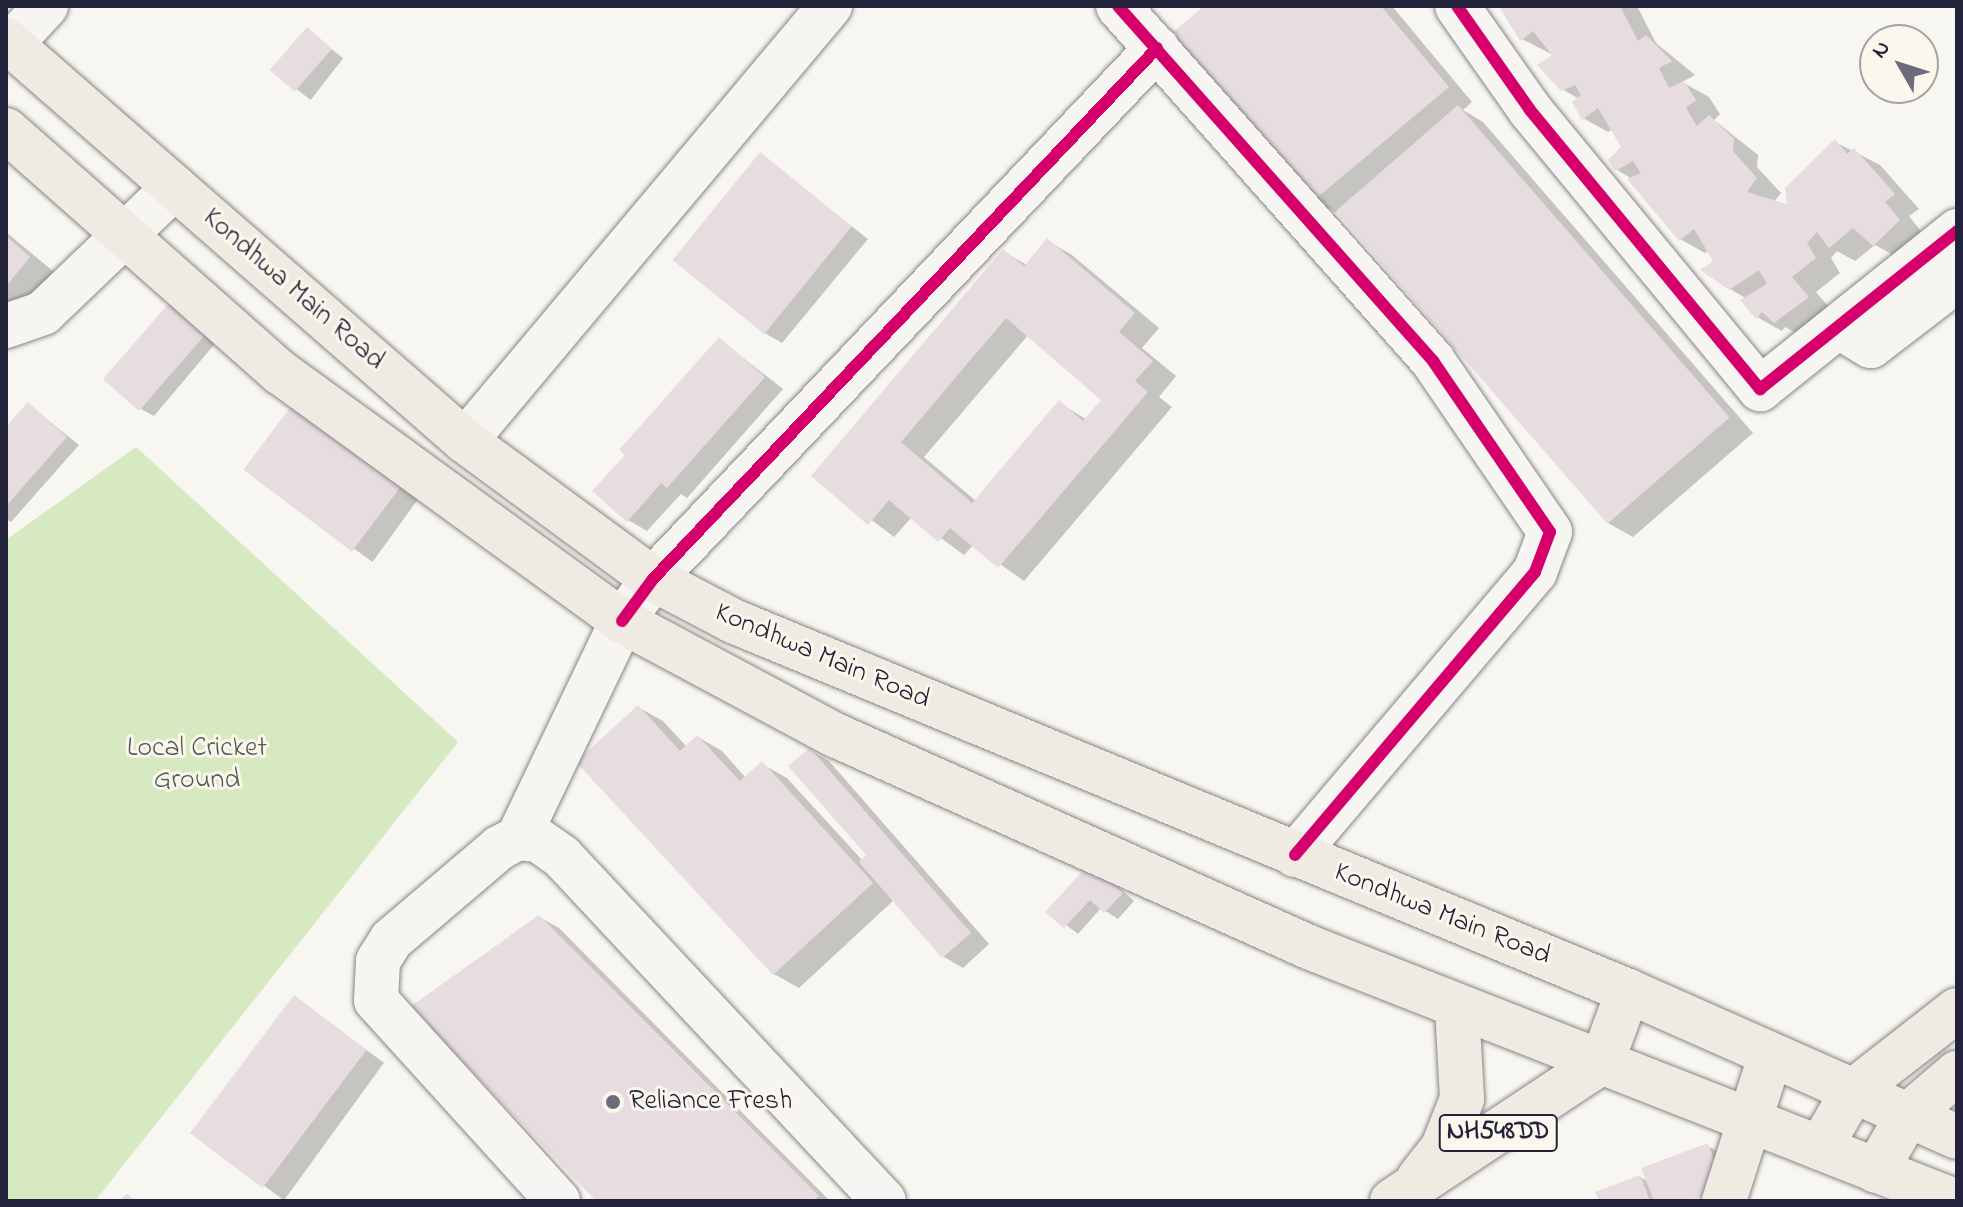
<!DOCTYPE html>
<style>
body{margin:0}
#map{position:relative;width:1963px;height:1207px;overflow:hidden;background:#f8f6f0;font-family:"Indie Flower",sans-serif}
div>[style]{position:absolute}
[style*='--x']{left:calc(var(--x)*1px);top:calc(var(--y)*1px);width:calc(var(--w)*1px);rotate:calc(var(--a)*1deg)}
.green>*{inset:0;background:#d7e9c0}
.shadow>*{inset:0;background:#0003;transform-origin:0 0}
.building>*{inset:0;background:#e7dde1;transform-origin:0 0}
.roads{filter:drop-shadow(0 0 2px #878688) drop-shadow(0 0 2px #878688)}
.minor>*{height:44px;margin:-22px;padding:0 22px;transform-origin:22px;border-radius:22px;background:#f6f5f1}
.major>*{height:44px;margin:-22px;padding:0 22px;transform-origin:22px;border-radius:22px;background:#f0ebe2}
.highway>*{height:44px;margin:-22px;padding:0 22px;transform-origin:22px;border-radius:22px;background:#f0ebe2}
.cycleway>*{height:12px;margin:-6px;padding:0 6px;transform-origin:6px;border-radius:6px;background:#d6006c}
.dots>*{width:22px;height:22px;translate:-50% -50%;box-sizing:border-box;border:4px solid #fbf7ec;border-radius:50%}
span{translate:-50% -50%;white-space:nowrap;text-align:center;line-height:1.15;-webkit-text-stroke:6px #fbf7ec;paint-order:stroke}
.shield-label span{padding:2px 6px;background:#fbf7ec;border:2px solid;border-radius:6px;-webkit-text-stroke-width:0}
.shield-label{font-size:26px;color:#22223b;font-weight:700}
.street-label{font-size:28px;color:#22223b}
.park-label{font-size:28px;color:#505b57}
.poi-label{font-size:28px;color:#22223b}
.left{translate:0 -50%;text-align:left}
.frame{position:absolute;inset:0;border:8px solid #22223b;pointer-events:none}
.north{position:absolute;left:1859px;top:24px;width:80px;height:80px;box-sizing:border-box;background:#fbf7ec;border:2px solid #a4a2a5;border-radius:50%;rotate:309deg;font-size:22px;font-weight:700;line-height:32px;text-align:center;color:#22223b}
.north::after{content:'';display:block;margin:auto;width:28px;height:36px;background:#6d6c7a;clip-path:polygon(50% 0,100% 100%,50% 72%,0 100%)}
</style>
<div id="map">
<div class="green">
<i style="clip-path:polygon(136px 447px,458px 742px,95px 1201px,6px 1201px,6px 540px)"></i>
</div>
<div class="shadow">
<i style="clip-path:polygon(1207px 6px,1392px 6px,1472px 102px,1463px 110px,1483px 122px,1753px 433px,1633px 537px,1608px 523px,1339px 214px,1314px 200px)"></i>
<i style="clip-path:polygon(1502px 6px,1637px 6px,1656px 43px,1695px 75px,1682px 82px,1709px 97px,1720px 114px,1714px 120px,1758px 155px,1757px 167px,1781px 193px,1774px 202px,1789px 207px,1835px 142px,1880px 165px,1919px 209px,1909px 216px,1924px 235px,1899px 258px,1875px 245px,1855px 261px,1837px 251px,1831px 258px,1840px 273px,1816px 292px,1833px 312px,1801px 336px,1785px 327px,1782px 331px,1757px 317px,1747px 299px,1730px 289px,1709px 250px,1705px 253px,1680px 239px,1632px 179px,1617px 170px,1624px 148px,1613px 129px,1608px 132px,1583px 118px,1579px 99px,1562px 89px,1555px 56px,1522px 39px)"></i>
<i style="left:307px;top:30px;width:46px;height:53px;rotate:38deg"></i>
<i style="clip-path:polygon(760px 155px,868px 239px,782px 343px,763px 332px)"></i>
<i style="clip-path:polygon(6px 232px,54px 272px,17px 316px,6px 309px)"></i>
<i style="clip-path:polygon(evenodd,1048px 241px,1072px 255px,1159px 328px,1142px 348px,1176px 376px,1159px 397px,1172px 407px,1024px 581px,973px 545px,964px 555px,912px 517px,894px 537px,814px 476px,1004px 252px,1027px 265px,1048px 241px,1029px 334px,1104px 399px,1087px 420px,1060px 403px,976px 501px,924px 457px,1029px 334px)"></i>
<i style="clip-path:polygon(177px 297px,224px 333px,154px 416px,141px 409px)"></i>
<i style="clip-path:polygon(719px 339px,783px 389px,687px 498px,681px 494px,647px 531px,628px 520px,628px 454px)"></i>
<i style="left:298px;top:399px;width:156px;height:88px;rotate:36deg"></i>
<i style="clip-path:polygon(28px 404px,79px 445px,11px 522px,6px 519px,6px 430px)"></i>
<i style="clip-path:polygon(638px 707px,663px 721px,687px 747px,698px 737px,722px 751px,746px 778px,762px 764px,787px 778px,863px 861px,869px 856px,810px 750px,829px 761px,989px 944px,963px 968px,944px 957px,894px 900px,799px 988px,774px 974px)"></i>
<i style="clip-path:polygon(1103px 873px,1134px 901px,1118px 919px,1101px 908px,1078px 934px,1048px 911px)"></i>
<i style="clip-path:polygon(539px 917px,559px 928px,830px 1201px,599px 1201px)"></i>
<i style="left:295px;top:998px;width:110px;height:170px;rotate:36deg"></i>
<i style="clip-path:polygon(1708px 1146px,1721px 1153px,1684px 1201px,1601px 1201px,1640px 1177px,1649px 1182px)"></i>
</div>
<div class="building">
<i style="clip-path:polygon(1204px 6px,1381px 6px,1449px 87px,1313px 201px,1172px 33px)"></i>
<i style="clip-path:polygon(1499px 6px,1620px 6px,1638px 41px,1646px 35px,1672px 61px,1659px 68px,1669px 88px,1684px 81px,1696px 100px,1686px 108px,1697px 126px,1709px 115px,1734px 139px,1733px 151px,1757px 178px,1747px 192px,1787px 204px,1785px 188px,1835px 139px,1847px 154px,1854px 148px,1895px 194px,1885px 202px,1900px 220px,1873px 246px,1853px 228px,1829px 248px,1817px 232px,1807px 243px,1816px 258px,1792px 277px,1809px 297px,1774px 323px,1762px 312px,1756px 319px,1740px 300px,1767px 284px,1759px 270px,1729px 290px,1700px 270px,1713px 261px,1694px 229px,1679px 241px,1627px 179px,1641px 173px,1633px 161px,1615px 171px,1608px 160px,1621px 147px,1598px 108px,1582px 120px,1572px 102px,1581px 95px,1575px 85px,1561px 91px,1537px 65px,1552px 55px,1533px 31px,1520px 41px)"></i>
<i style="left:307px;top:27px;width:33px;height:57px;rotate:41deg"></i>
<i style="left:1458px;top:105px;width:414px;height:162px;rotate:49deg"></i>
<i style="left:760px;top:152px;width:118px;height:139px;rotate:39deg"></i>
<i style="clip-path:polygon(6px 236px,30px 257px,6px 286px)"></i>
<i style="clip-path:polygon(evenodd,1047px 238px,1135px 313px,1119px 332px,1153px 361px,1135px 381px,1148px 392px,998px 568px,950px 528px,938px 542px,889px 500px,868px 525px,811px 476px,1003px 249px,1024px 266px,1047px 238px,1006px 318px,1101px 400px,1083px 421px,1059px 400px,972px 503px,901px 442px,1006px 318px)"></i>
<i style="left:177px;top:294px;width:48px;height:113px;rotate:41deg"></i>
<i style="clip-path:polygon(719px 337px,765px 377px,667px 488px,661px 483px,627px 522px,592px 491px,625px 455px,619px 450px)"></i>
<i style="left:298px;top:397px;width:136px;height:91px;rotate:37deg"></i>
<i style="clip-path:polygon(28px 402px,67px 437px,6px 506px,6px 427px)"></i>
<i style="clip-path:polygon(638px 705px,680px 751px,697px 735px,740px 781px,762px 761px,873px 883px,773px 975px,576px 762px)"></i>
<i style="clip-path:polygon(810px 748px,971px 933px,942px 958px,859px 862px,866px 855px,788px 766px)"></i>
<i style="clip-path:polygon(1090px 863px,1123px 893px,1104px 913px,1090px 900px,1064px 928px,1045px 912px)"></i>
<i style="clip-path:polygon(539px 915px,819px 1196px,813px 1201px,596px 1201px,410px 1007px)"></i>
<i style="left:294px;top:995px;width:91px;height:173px;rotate:37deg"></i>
<i style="clip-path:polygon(1708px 1143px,1724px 1188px,1689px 1201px,1654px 1201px,1641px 1168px)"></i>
<i style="clip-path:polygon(1640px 1175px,1650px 1201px,1599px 1201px,1595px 1192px)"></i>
<i style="clip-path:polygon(127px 1194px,136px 1201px,118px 1201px)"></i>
</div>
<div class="roads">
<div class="minor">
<i style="--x:1118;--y:6;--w:475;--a:48.4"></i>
<i style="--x:1433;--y:361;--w:207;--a:55.6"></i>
<i style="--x:1550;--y:532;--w:43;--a:110.6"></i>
<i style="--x:1535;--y:572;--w:371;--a:130.3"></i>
<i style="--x:1457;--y:6;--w:127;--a:54.9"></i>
<i style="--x:1530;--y:110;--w:362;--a:50.5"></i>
<i style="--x:1760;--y:389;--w:253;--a:-38.7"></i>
<i style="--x:11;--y:44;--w:52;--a:-47.4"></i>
<i style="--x:6;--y:326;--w:39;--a:-19"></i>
<i style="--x:43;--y:313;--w:182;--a:-43.7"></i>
<i style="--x:1839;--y:327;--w:37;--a:31"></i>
<i style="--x:1871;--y:346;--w:108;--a:-37.5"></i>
<i style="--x:465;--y:441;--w:568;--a:-50"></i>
<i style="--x:518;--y:838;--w:241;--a:-64.4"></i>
<i style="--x:622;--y:621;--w:52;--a:-53.6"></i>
<i style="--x:653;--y:579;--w:732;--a:-46.49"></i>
<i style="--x:558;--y:1201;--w:271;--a:-132.2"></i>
<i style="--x:376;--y:1000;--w:39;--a:-87"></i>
<i style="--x:378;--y:961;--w:25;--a:-58"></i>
<i style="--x:391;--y:940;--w:142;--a:-40.4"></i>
<i style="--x:499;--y:848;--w:21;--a:-28"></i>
<i style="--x:518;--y:838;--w:20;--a:6"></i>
<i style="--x:538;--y:840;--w:29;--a:35"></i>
<i style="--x:562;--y:857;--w:471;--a:46.9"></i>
</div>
<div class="major">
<i style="--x:6;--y:40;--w:609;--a:41.14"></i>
<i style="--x:465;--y:441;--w:233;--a:36.3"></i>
<i style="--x:653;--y:579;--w:90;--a:27.7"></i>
<i style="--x:733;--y:621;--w:968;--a:22.46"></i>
<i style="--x:1628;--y:991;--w:360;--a:23.9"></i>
<i style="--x:6;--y:130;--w:367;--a:41.5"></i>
<i style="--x:281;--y:373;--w:422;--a:36"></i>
<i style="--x:622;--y:621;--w:242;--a:28.2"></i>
<i style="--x:835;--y:735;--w:521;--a:24.11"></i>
<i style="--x:1311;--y:948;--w:692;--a:21.45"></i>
</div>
<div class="highway">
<i style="--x:1820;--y:1148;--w:66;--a:-59.9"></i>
<i style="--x:1853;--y:1091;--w:132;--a:-37.9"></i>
<i style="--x:1876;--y:1171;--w:64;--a:-60.3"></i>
<i style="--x:1908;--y:1115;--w:65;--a:-40.6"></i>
<i style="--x:1419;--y:1178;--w:39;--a:-52"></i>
<i style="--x:1443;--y:1147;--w:52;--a:-68.4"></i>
<i style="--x:1462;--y:1099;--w:93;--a:-93.1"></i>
<i style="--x:1392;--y:1201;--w:252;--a:-33.5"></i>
<i style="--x:1602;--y:1062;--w:76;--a:-69.9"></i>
<i style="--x:1724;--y:1201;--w:151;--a:-72.3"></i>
</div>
</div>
<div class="cycleway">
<i style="--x:1118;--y:6;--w:475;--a:48.4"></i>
<i style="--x:1433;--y:361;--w:207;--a:55.6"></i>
<i style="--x:1550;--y:532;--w:43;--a:110.6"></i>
<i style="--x:1535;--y:572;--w:371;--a:130.3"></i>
<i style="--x:1457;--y:6;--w:127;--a:54.9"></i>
<i style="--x:1530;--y:110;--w:362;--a:50.5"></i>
<i style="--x:1760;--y:389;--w:253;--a:-38.7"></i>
<i style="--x:622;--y:621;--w:52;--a:-53.6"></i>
<i style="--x:653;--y:579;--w:732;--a:-46.49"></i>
</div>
<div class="dots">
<i style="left:613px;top:1102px;background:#6d6c7a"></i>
</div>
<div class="shield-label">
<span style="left:1498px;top:1133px">NH548DD</span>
</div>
<div class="street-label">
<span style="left:293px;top:290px;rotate:41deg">Kondhwa Main Road</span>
<span style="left:822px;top:657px;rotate:23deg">Kondhwa Main Road</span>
<span style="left:1442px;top:915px;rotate:22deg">Kondhwa Main Road</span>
</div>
<div class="park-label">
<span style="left:197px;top:765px">Local Cricket<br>Ground</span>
</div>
<div class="poi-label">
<span class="left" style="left:629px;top:1102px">Reliance Fresh</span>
</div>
<div class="frame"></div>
<div class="north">N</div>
</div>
